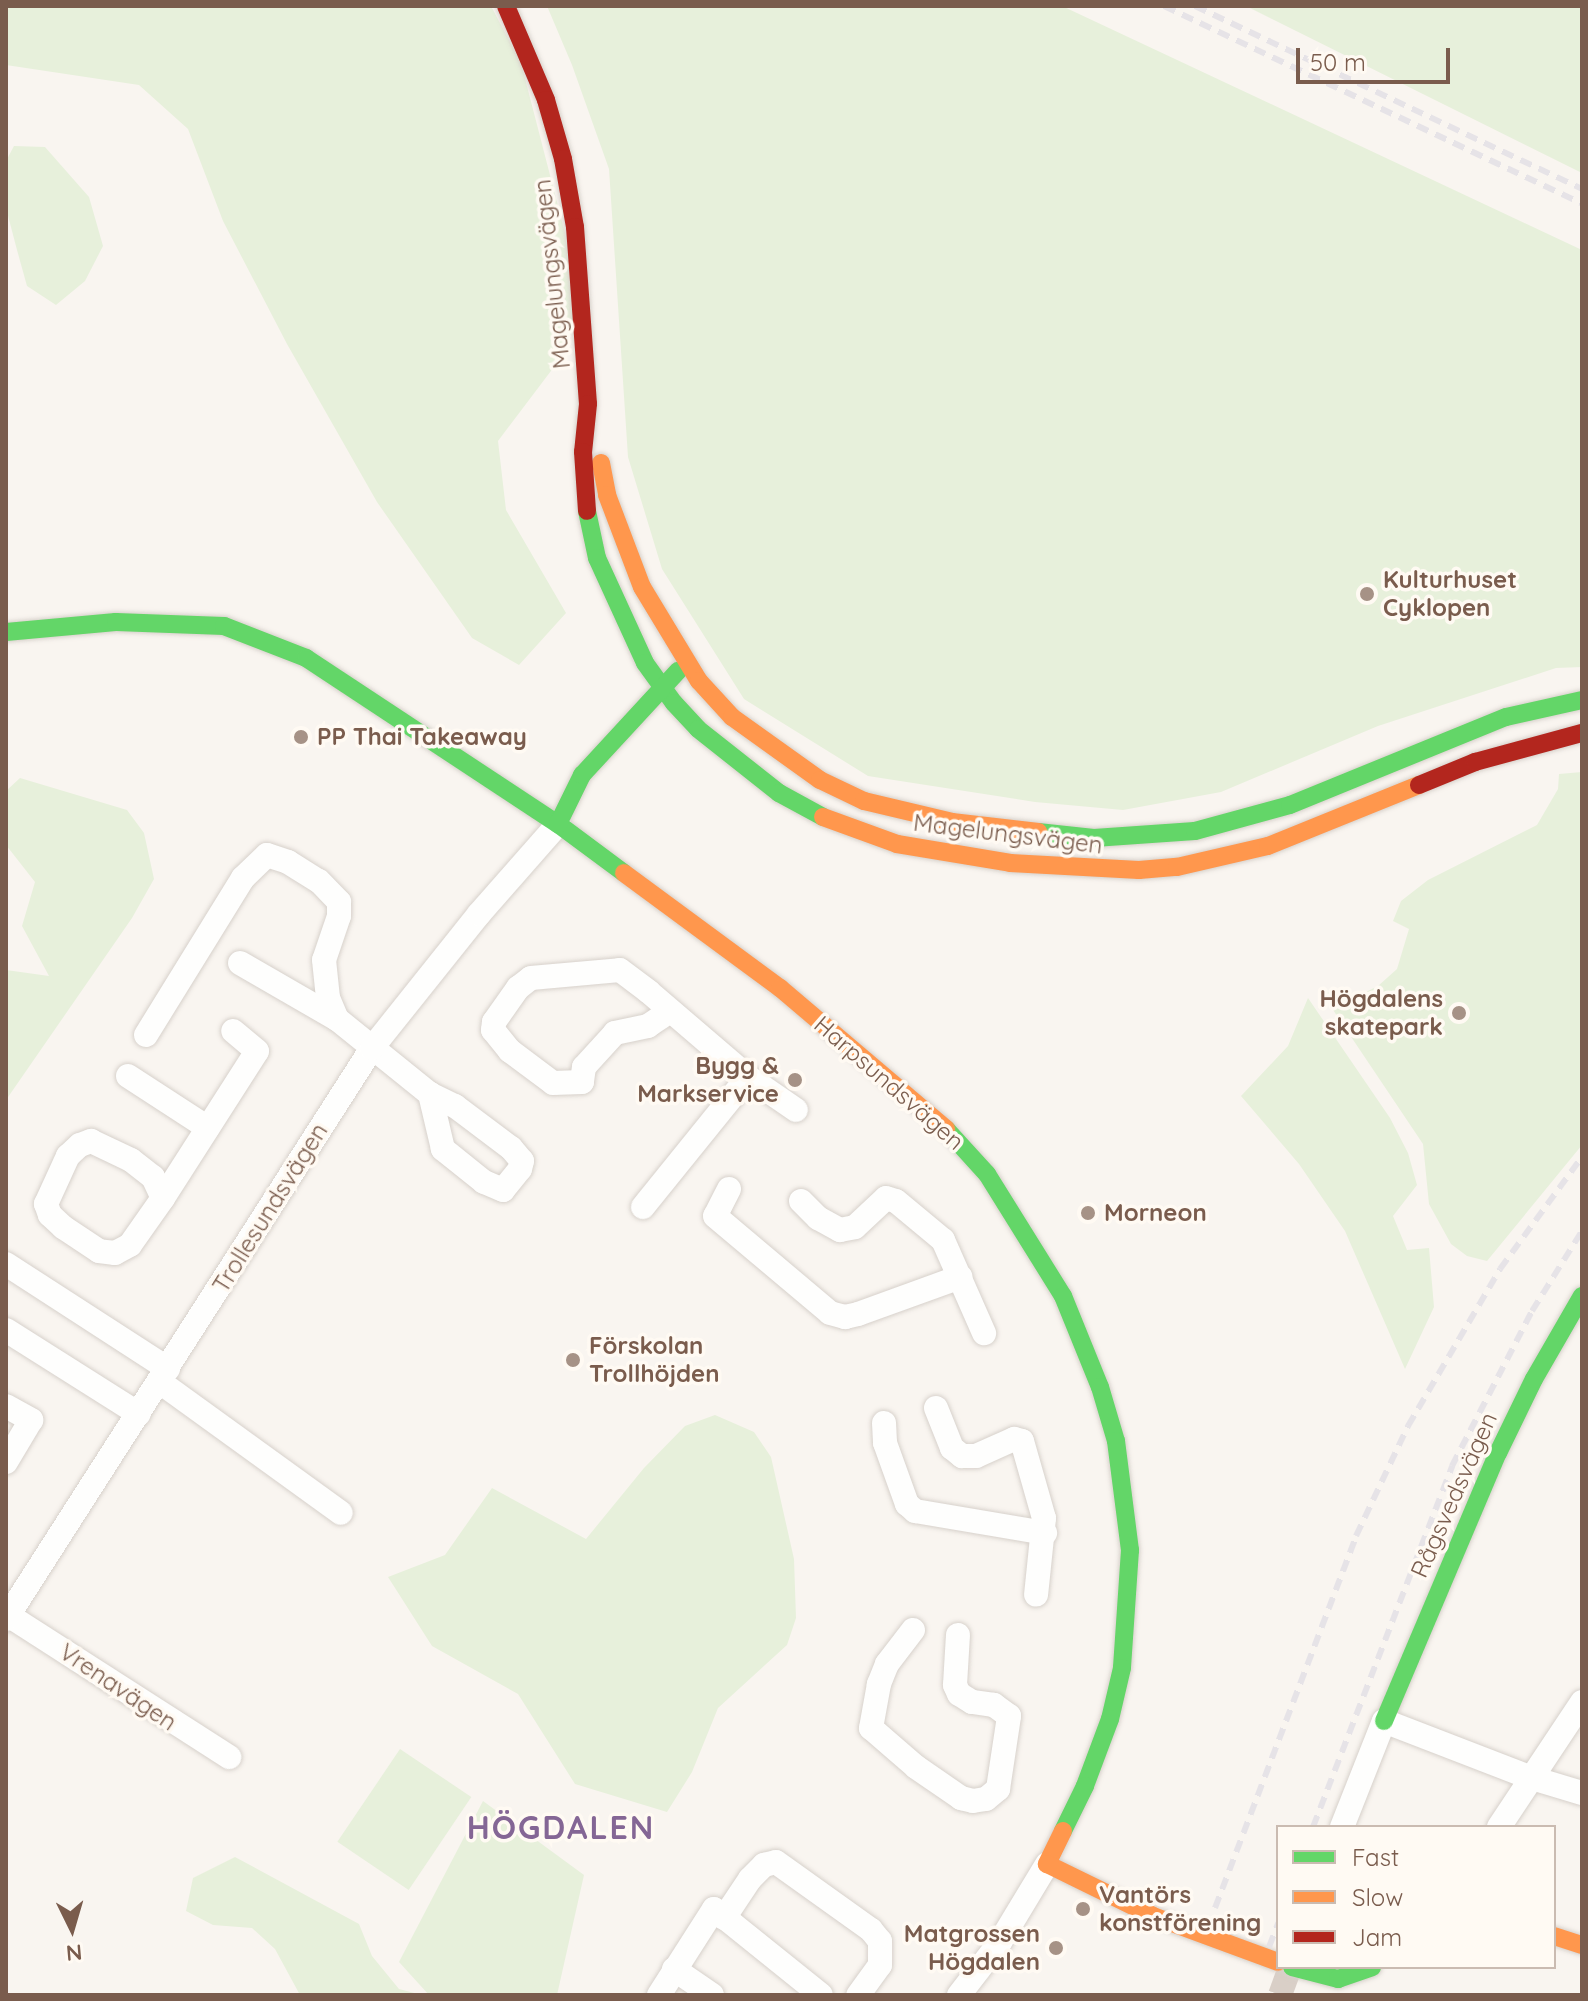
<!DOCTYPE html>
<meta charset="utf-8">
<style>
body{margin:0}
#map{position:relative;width:1588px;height:2001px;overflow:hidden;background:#f9f5f0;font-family:Quicksand,sans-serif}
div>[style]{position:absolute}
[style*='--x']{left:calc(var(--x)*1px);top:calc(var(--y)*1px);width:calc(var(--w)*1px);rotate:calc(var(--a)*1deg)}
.green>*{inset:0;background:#e7f0db;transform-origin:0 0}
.street-tunnel>*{height:24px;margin-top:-12px;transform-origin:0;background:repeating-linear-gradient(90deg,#d9cfc7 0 24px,transparent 0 36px)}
.roads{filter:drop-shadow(0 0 2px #d7d1cb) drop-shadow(0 0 2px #d7d1cb)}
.street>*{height:24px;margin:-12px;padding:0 12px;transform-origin:12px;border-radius:12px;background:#fefefd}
.fast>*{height:18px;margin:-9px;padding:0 9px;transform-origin:9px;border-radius:9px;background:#63d668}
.slow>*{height:18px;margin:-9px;padding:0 9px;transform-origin:9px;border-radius:9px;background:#ff974d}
.jam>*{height:18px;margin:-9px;padding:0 9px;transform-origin:9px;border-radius:9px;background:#b3261e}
.rail>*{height:6px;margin-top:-3px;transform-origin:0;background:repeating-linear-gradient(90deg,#e6e3e7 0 12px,transparent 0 20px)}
.dots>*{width:22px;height:22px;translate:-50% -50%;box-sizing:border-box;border:4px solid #fffaf3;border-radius:50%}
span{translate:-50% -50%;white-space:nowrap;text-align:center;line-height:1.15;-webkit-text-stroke:7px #fffaf3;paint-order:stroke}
.street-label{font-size:24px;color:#7a5c4d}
.poi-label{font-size:24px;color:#7a5c4d;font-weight:700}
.left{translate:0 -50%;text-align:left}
.right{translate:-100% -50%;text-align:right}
.district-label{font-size:32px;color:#846695;font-weight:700;letter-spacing:2px}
.frame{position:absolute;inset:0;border:8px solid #7a5c4d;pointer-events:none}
.legend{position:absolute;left:1276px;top:1825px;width:280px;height:144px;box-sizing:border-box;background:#fffaf3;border:2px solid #cabbb1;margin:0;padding:10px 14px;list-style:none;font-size:24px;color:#7a5c4d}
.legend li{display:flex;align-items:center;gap:16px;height:40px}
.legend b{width:40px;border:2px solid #cabbb1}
.north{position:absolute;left:32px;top:1889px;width:80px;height:80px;-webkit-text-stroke:6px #fffaf3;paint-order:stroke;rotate:175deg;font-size:22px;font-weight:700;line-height:32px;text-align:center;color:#7a5c4d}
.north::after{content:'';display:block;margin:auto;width:28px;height:36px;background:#7a5c4d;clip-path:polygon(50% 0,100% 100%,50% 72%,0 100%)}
.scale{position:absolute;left:1296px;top:48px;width:154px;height:36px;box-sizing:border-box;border:4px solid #7a5c4d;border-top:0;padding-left:10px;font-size:24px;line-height:28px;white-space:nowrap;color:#7a5c4d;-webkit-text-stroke:6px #fffaf3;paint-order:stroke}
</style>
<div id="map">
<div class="green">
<i style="clip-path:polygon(6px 6px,491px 6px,521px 63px,565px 233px,577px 307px,563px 355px,498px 441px,506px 510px,566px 613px,519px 665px,472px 638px,377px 502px,287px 344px,223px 221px,188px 129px,139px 85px,6px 65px)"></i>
<i style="clip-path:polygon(547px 6px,1062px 6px,1582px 250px,1582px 667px,1556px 668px,1378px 726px,1221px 792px,1123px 810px,1035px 802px,868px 776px,744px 699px,662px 569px,628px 457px,609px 169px,572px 65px)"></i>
<i style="clip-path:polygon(1246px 6px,1582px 6px,1582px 173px)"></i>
<i style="clip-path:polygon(14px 146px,45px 147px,89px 197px,103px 246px,85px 281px,56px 305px,27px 286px,17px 250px,6px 208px,6px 161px)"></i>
<i style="clip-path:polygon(1582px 772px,1582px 1145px,1487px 1261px,1467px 1256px,1451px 1244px,1429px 1204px,1423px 1144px,1319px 989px,1339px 995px,1362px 994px,1378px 986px,1397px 969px,1409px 929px,1393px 921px,1401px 901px,1428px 880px,1537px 825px,1558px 789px,1559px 774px)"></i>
<i style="clip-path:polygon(20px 778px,127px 810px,144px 833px,154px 879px,132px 918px,6px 1100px,6px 970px,49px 976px,22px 926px,35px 882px,6px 845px,6px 791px)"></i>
<i style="clip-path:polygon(1308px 998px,1390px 1118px,1408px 1153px,1417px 1185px,1393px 1216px,1407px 1250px,1429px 1248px,1434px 1307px,1405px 1369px,1345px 1231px,1299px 1164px,1241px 1096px,1288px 1046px)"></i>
<i style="clip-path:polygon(715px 1415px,754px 1432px,771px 1457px,794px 1559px,796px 1618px,787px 1645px,718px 1708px,692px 1772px,667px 1812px,575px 1784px,518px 1694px,432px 1646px,388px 1577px,445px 1555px,492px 1488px,586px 1539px,644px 1468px,685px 1426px)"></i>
<i style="left:400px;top:1749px;width:86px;height:112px;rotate:34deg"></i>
<i style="clip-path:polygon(483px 1801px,584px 1875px,557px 1995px,429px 1995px,399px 1962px)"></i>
<i style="clip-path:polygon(235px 1857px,359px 1924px,372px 1956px,399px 1989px,422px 1995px,300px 1995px,275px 1949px,252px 1928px,213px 1925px,186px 1911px,193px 1878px)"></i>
</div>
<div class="street-tunnel">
<i style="--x:1280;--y:1995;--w:30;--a:-70"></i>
</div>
<div class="roads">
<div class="street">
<i style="--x:240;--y:963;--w:112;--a:30"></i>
<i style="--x:337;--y:1019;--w:119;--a:38.9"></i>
<i style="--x:430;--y:1094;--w:28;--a:26"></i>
<i style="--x:455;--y:1106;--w:70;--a:36.9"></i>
<i style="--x:511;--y:1148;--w:17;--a:50"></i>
<i style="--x:522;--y:1161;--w:8;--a:104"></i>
<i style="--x:520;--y:1169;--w:27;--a:129"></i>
<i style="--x:503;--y:1190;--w:21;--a:-157"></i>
<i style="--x:484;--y:1182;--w:53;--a:-141.2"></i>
<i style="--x:443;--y:1149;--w:57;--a:-103.3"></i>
<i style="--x:670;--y:1011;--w:27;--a:146"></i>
<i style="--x:648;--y:1026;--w:34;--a:168"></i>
<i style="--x:615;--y:1033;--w:46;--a:132.4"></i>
<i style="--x:584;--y:1067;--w:15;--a:98"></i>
<i style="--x:582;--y:1082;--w:29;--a:178"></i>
<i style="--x:553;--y:1083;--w:54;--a:-143.3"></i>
<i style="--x:510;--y:1051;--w:27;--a:-129"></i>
<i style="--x:493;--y:1030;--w:8;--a:-83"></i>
<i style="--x:494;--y:1022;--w:42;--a:-54.8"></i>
<i style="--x:518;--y:988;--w:16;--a:-38"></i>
<i style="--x:531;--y:978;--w:89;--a:-5.1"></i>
<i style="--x:620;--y:970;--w:36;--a:37"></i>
<i style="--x:649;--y:992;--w:130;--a:40.6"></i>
<i style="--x:748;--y:1077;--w:58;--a:34.5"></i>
<i style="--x:146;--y:1035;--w:185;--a:-58.3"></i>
<i style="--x:243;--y:878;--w:33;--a:-44"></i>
<i style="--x:267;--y:855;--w:22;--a:18"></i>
<i style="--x:288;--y:862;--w:36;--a:32"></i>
<i style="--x:319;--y:881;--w:29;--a:46"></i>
<i style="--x:339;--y:902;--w:14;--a:90"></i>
<i style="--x:339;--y:916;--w:46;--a:108.8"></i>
<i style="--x:324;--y:960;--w:38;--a:84"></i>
<i style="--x:328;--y:998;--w:23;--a:67"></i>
<i style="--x:128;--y:1076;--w:95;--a:33"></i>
<i style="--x:729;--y:1189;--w:30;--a:117"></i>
<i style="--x:715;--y:1216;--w:150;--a:40.1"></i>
<i style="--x:830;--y:1313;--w:16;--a:15"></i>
<i style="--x:845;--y:1317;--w:13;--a:-13"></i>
<i style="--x:858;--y:1314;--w:109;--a:-19.9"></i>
<i style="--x:163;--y:1198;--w:57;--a:125.1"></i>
<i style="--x:130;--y:1245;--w:17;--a:152"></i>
<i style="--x:115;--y:1253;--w:16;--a:-173"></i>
<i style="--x:99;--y:1251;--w:43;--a:-146.3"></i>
<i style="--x:63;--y:1227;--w:18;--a:-137"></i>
<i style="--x:50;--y:1215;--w:12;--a:-110"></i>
<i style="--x:46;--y:1204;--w:53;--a:-65.4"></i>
<i style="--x:68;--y:1156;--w:16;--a:-43"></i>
<i style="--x:80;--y:1145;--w:12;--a:-20"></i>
<i style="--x:91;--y:1141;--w:44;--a:25.4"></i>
<i style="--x:131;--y:1160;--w:28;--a:38"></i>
<i style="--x:153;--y:1177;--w:23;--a:65"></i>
<i style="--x:163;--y:1198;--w:174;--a:-57.4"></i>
<i style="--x:257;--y:1051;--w:31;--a:-140"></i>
<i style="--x:801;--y:1201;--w:24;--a:45"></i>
<i style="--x:818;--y:1218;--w:25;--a:29"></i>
<i style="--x:840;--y:1230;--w:15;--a:-11"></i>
<i style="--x:855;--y:1227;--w:42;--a:-43.1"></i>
<i style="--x:886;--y:1198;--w:10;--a:17"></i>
<i style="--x:896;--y:1201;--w:61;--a:39.7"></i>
<i style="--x:943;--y:1240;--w:102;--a:66.2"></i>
<i style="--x:643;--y:1207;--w:167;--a:-51.1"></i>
<i style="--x:6;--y:1264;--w:193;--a:32.9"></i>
<i style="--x:6;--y:1330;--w:157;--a:32.3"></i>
<i style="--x:160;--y:1382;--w:223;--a:35.9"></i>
<i style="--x:6;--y:1406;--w:29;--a:29"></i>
<i style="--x:31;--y:1420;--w:49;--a:120.8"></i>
<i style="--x:936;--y:1408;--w:43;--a:68.2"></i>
<i style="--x:952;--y:1448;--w:13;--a:39"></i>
<i style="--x:962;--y:1456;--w:14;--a:0"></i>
<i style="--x:976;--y:1456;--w:42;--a:-24.1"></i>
<i style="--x:1014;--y:1439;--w:8;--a:14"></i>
<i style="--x:1022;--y:1441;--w:80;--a:74.1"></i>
<i style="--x:1044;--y:1518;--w:77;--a:95.9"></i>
<i style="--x:884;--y:1423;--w:20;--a:87"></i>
<i style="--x:885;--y:1443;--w:65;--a:70.2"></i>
<i style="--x:907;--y:1504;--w:11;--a:41"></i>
<i style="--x:915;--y:1511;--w:132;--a:9.6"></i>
<i style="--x:8;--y:1615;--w:263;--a:32.7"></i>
<i style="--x:6;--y:1619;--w:678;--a:-57.34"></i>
<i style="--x:372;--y:1048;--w:171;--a:-51.4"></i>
<i style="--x:479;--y:914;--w:120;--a:-48.7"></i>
<i style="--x:913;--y:1630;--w:43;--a:127.4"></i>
<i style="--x:887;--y:1664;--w:22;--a:112"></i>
<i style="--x:879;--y:1684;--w:45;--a:100.3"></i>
<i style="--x:871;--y:1728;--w:60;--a:40.9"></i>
<i style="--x:916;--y:1767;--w:55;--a:34.6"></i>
<i style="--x:961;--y:1798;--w:12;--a:14"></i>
<i style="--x:973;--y:1801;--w:13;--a:-9"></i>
<i style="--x:986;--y:1799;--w:16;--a:-40"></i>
<i style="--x:998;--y:1789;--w:74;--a:-81.4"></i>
<i style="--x:1009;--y:1716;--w:19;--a:-144"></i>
<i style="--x:994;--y:1705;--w:22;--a:-172"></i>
<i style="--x:972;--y:1702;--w:15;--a:-148"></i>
<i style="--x:959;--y:1694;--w:10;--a:-114"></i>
<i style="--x:955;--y:1685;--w:50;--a:-86.6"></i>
<i style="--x:1342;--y:1827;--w:114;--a:-68.4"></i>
<i style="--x:1384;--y:1721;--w:159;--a:21.1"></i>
<i style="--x:1532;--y:1778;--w:52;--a:16.7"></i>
<i style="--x:1499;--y:1827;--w:150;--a:-56.4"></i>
<i style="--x:724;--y:1918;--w:47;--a:-56.3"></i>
<i style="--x:750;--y:1879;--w:20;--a:-45"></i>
<i style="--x:764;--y:1865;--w:12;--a:-14"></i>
<i style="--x:776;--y:1862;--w:117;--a:35.6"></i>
<i style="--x:871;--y:1930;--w:14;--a:51"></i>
<i style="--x:880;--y:1941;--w:24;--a:90"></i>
<i style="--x:880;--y:1965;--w:37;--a:126"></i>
<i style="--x:674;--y:1969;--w:46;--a:34.4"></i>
<i style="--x:659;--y:1995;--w:102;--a:-57.4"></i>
<i style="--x:714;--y:1909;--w:137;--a:38.8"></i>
<i style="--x:959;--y:1995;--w:67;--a:-52.3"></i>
<i style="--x:1000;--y:1942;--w:91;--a:-58.9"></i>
</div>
<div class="fast">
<i style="--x:587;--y:511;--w:48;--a:78"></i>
<i style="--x:597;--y:558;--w:115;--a:65.4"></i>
<i style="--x:645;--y:663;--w:49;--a:54.1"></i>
<i style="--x:674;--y:703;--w:35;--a:47"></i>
<i style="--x:698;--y:729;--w:103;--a:38.3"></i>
<i style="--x:779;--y:793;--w:50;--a:28.6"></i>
<i style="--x:6;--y:632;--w:110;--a:-5.2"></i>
<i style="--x:116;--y:622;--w:108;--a:2.1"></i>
<i style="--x:224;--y:626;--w:88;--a:21.3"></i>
<i style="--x:306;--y:658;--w:302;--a:33.4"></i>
<i style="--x:558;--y:824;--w:82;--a:36.6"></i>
<i style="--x:558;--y:824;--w:55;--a:-63.9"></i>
<i style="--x:582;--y:775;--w:142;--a:-47.3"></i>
<i style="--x:1038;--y:832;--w:56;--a:6.1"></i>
<i style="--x:1094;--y:838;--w:101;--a:-4"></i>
<i style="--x:1195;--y:831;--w:98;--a:-15.3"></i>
<i style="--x:1290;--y:805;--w:233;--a:-22.2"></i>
<i style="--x:1506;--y:717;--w:78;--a:-12.6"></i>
<i style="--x:946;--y:1129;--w:61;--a:47.7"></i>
<i style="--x:987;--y:1174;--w:144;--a:58.1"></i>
<i style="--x:1063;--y:1296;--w:98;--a:67.9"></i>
<i style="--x:1100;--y:1387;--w:56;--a:73.5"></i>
<i style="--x:1116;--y:1441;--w:110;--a:82.7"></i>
<i style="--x:1130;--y:1550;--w:118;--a:93.9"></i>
<i style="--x:1122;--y:1668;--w:52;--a:103.2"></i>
<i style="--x:1110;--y:1719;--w:72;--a:110.5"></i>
<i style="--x:1085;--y:1786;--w:50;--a:116.1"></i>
<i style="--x:1384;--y:1721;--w:291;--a:-67"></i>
<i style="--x:1498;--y:1453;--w:82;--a:-64.1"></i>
<i style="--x:1534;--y:1379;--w:96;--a:-60"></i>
<i style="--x:1292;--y:1967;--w:48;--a:14.6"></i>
<i style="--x:1338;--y:1979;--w:36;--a:-19"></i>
</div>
<div class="slow">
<i style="--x:601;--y:463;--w:33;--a:79"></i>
<i style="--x:607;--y:495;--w:98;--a:69.2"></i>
<i style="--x:642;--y:587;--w:110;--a:58.8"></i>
<i style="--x:699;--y:681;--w:49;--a:47.5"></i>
<i style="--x:732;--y:717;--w:108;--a:35.6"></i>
<i style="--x:820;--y:780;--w:49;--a:25.5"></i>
<i style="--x:864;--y:801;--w:90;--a:13.4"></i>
<i style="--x:952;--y:822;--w:87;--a:6.6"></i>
<i style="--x:823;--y:817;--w:79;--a:20"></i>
<i style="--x:897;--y:844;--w:115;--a:9.5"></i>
<i style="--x:1010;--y:863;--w:129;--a:3.1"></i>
<i style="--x:1139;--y:870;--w:38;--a:-5"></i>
<i style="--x:1177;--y:867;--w:93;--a:-13"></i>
<i style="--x:1268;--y:846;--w:163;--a:-22"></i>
<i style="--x:624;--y:873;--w:194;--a:36.4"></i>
<i style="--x:780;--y:988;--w:218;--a:40.3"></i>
<i style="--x:1063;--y:1831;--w:37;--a:116"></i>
<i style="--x:1047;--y:1864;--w:118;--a:26.1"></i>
<i style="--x:1153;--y:1916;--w:133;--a:20.2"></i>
<i style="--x:1554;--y:1936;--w:29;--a:18"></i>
</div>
<div class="jam">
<i style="--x:506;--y:6;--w:102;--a:66.9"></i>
<i style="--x:546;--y:100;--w:61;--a:73.9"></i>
<i style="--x:563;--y:159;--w:69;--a:80"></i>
<i style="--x:575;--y:227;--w:177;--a:85.8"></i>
<i style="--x:588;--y:404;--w:48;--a:95.9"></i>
<i style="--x:583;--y:452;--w:59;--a:86.1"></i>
<i style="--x:1419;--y:785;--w:61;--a:-22.3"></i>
<i style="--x:1475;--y:762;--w:111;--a:-15.2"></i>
</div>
</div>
<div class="rail">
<i style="--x:1164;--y:6;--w:463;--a:25.3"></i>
<i style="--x:1195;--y:6;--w:428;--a:25.3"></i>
<i style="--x:1313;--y:1827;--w:387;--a:-68.9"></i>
<i style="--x:1452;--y:1466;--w:174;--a:-62.7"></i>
<i style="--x:1532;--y:1311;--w:94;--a:-58"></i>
<i style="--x:1215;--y:1908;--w:398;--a:-69.2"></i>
<i style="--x:1356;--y:1536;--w:122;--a:-64.7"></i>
<i style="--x:1408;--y:1426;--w:182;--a:-59.6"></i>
<i style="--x:1500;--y:1269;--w:139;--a:-53.8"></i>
<i style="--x:1269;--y:1947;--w:26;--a:-69"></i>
</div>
<div class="dots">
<i style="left:1367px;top:594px;background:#a69286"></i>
<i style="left:301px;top:737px;background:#a69286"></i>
<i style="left:1459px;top:1013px;background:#a69286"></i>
<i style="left:795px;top:1080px;background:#a69286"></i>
<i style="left:1088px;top:1213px;background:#a69286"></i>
<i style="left:573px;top:1360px;background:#a69286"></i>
<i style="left:1083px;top:1909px;background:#a69286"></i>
<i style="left:1056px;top:1948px;background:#a69286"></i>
</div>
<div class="street-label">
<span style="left:552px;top:274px;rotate:-96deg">Magelungsvägen</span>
<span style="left:1008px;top:834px;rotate:7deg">Magelungsvägen</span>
<span style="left:889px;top:1083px;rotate:41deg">Harpsundsvägen</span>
<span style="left:270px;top:1208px;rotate:-58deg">Trollesundsvägen</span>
<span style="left:1454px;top:1495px;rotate:-66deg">Rågsvedsvägen</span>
<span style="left:118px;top:1687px;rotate:34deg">Vrenavägen</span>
</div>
<div class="poi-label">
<span class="left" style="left:1383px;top:594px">Kulturhuset<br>Cyklopen</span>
<span class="left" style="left:317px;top:737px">PP Thai Takeaway</span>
<span class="right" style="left:1443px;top:1013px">Högdalens<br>skatepark</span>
<span class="right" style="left:779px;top:1080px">Bygg &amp;<br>Markservice</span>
<span class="left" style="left:1104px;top:1213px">Morneon</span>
<span class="left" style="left:589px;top:1360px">Förskolan<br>Trollhöjden</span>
<span class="left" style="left:1099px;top:1909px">Vantörs<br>konstförening</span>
<span class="right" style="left:1040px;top:1948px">Matgrossen<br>Högdalen</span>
</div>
<div class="district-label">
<span style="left:561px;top:1827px">HÖGDALEN</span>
</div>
<div class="frame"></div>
<ul class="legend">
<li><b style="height:10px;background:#63d668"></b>Fast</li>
<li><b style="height:10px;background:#ff974d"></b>Slow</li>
<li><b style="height:10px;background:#b3261e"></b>Jam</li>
</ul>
<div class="north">N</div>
<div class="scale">50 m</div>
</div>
